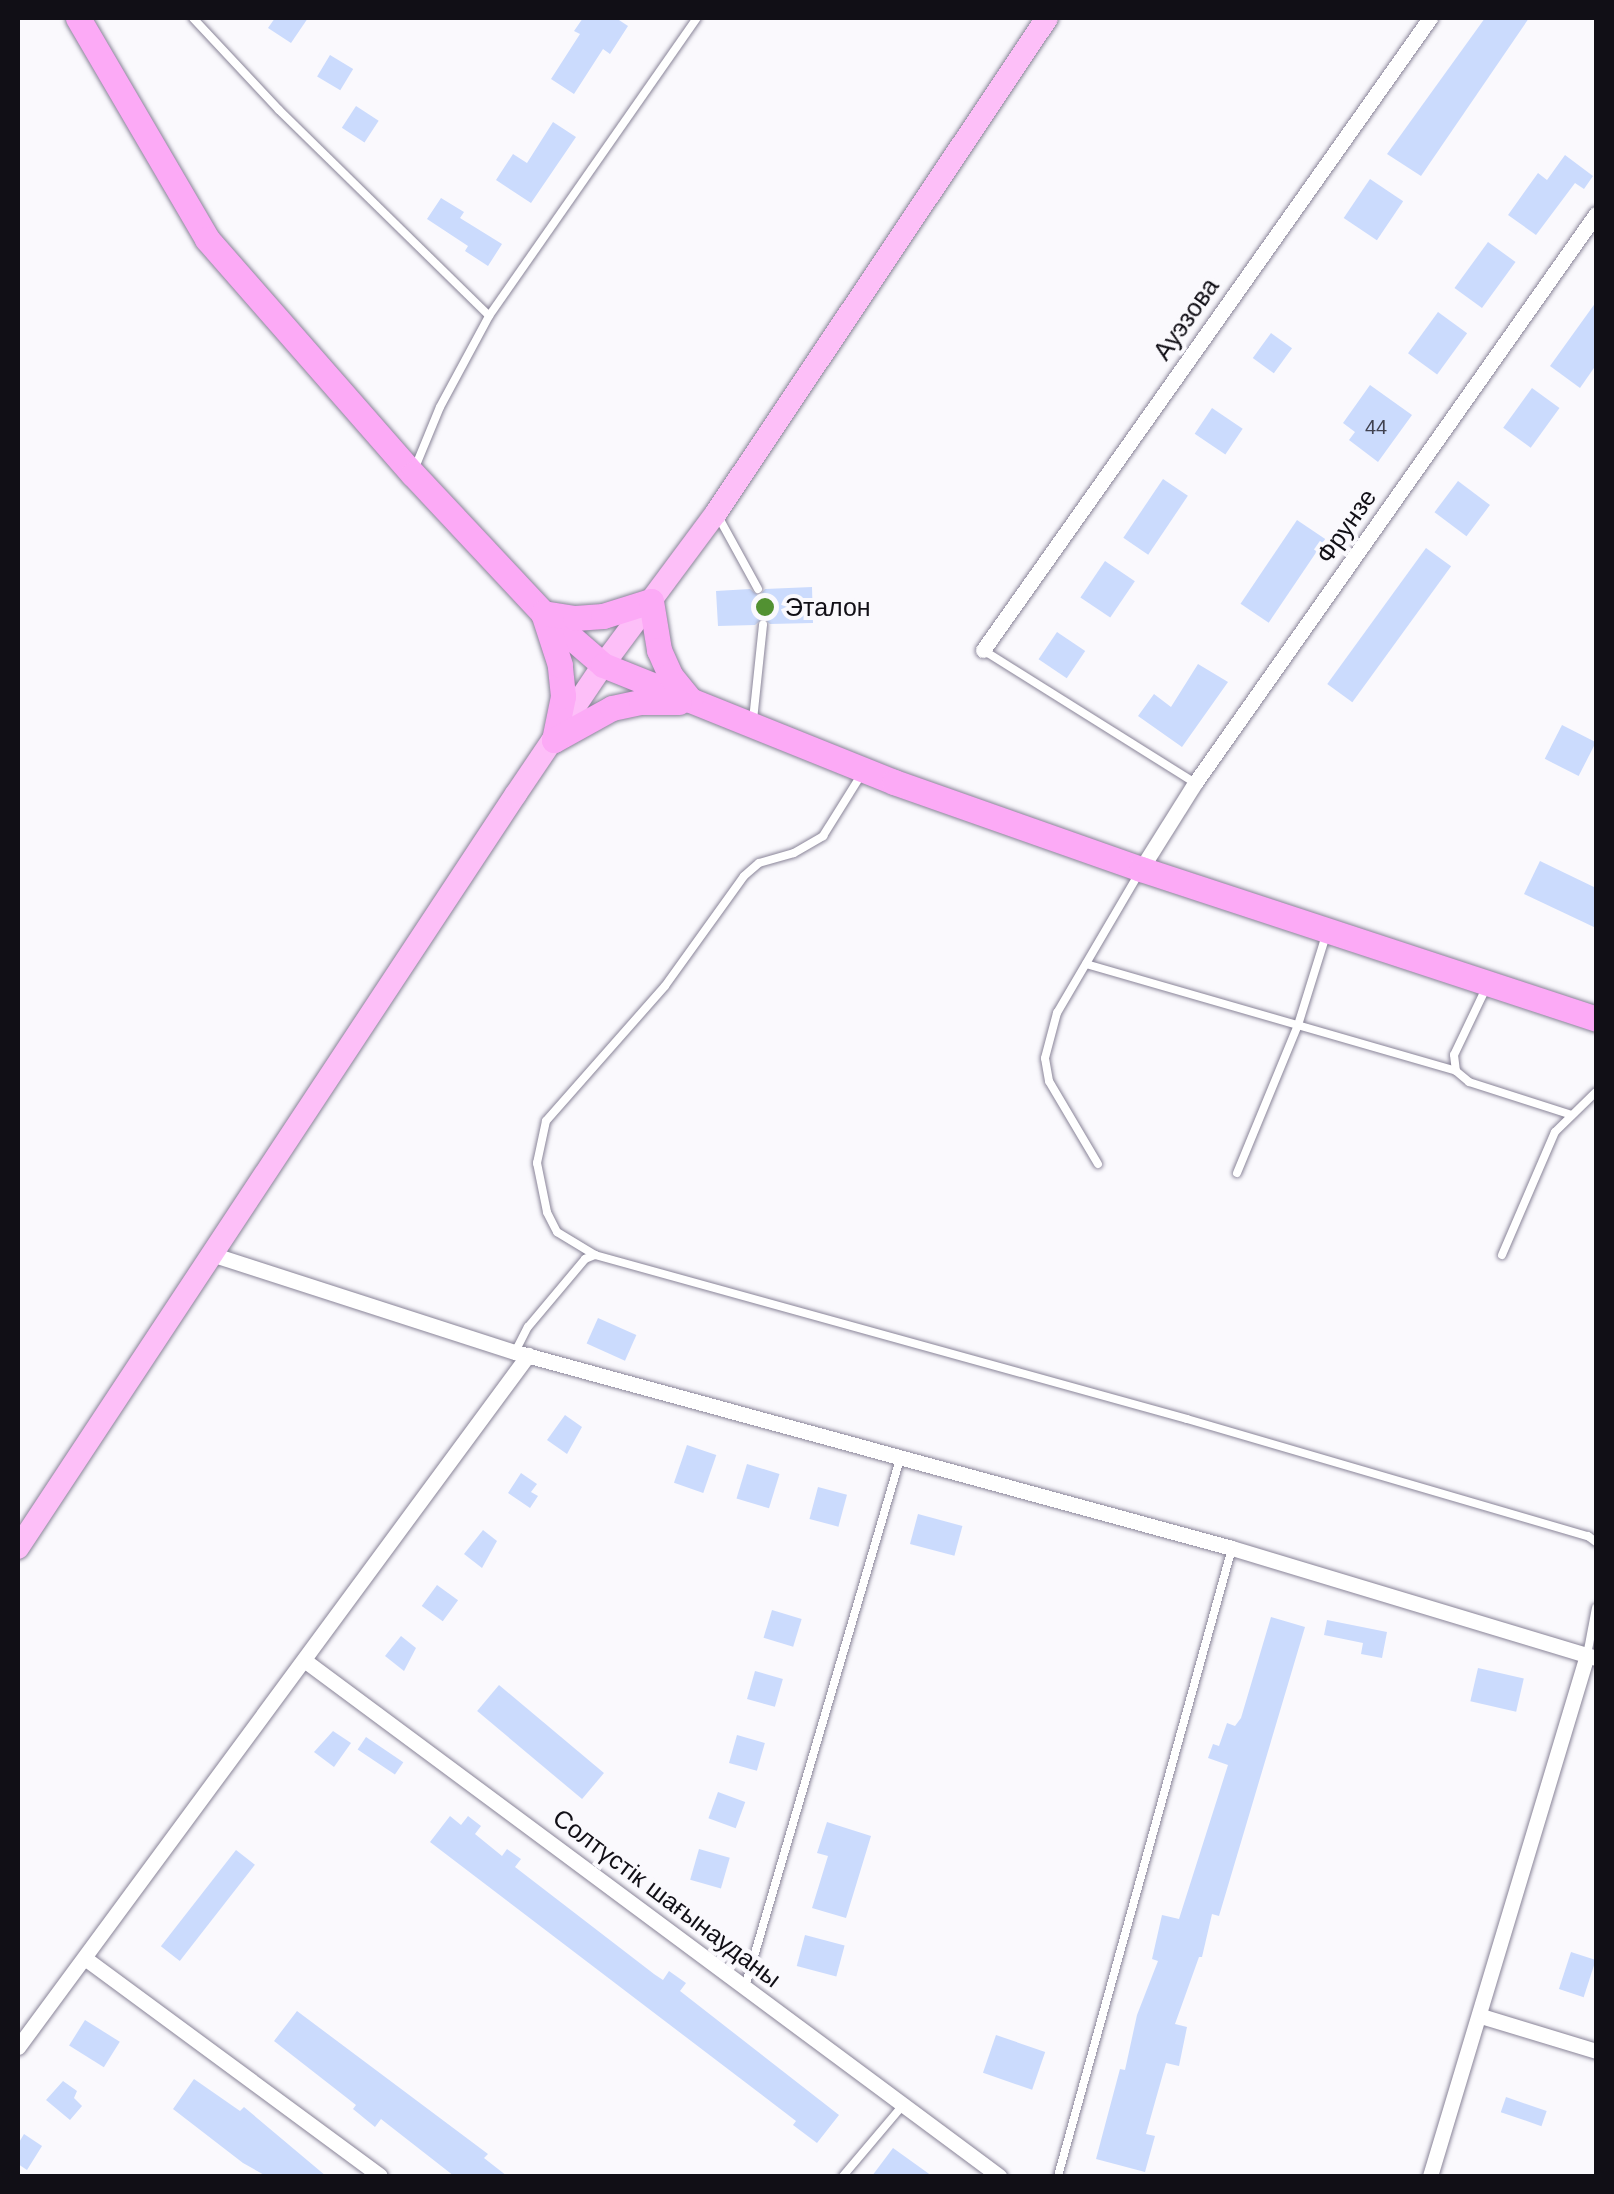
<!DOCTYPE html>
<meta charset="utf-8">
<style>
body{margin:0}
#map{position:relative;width:1614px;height:2194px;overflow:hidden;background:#faf9fd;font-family:Helvetica,sans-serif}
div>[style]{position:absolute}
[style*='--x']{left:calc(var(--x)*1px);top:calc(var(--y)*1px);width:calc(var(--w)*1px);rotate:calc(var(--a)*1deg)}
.building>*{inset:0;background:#cbdbfd;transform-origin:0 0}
.roads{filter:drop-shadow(0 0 2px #898498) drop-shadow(0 0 2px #898498)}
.service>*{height:8px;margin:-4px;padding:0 4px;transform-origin:4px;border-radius:4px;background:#fff}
.minor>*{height:15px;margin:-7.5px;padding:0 7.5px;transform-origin:7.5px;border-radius:7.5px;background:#fff}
.primary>*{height:22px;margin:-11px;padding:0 11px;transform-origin:11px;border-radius:11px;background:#fdbff8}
.trunk>*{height:25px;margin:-12.5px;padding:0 12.5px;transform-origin:12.5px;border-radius:12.5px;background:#fcaaf6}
.dots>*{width:28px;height:28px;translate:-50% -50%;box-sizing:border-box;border:5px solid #faf9fd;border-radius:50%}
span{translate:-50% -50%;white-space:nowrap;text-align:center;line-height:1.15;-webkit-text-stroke:8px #faf9fd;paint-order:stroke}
.number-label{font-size:20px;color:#404250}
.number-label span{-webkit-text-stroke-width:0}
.street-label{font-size:25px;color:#110f16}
.poi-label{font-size:25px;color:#110f16}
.left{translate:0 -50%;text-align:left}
.frame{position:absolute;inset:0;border:20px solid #110f16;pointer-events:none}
</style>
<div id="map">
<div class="building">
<i style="clip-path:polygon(275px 18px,308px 18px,291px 43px,268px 28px)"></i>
<i style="clip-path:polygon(583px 18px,616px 18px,628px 26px,610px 54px,603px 49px,574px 94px,551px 79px,580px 34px,574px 31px)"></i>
<i style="clip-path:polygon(1485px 18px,1529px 18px,1421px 176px,1387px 154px)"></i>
<i style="left:330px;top:55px;width:27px;height:25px;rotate:31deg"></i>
<i style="left:356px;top:106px;width:27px;height:26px;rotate:33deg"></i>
<i style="clip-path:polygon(553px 122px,576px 137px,531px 203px,496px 180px,513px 154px,527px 163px)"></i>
<i style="clip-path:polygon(1565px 155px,1593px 176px,1584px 189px,1575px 183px,1536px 235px,1508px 215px,1538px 173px,1547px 180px)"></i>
<i style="left:1370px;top:179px;width:40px;height:47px;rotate:34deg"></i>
<i style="clip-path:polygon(441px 198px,464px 212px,460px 218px,502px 244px,488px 266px,465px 251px,468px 246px,427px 219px)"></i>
<i style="left:1488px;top:242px;width:34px;height:57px;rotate:36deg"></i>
<i style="clip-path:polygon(1596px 302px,1596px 365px,1580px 388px,1550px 366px)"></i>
<i style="left:1438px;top:312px;width:36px;height:51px;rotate:36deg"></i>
<i style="left:1271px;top:333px;width:26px;height:31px;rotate:36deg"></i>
<i style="clip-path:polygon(1370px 385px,1412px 415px,1378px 462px,1349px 440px,1355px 432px,1343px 423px)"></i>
<i style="left:1532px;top:388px;width:34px;height:49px;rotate:36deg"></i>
<i style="left:1212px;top:408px;width:37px;height:31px;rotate:34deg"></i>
<i style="left:1163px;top:479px;width:30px;height:71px;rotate:34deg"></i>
<i style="left:1458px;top:481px;width:40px;height:39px;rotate:37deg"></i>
<i style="left:1297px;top:520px;width:34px;height:101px;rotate:34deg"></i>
<i style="left:1426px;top:548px;width:31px;height:168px;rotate:36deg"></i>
<i style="left:1105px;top:561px;width:36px;height:44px;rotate:34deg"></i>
<i style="clip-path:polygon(812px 587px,813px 623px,770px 624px,763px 618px,755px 625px,718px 626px,716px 591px,750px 589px,759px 596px,765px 589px)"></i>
<i style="left:1057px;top:632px;width:34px;height:33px;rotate:34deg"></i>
<i style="clip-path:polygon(1198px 664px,1228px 682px,1182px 747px,1138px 716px,1154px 694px,1171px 707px)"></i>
<i style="left:1562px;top:725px;width:38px;height:38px;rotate:27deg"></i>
<i style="clip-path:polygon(1540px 861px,1596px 888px,1596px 928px,1524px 894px)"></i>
<i style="left:598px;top:1318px;width:42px;height:28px;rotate:24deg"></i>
<i style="clip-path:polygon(565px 1415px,582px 1427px,567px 1454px,547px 1440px)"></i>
<i style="left:687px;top:1445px;width:31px;height:40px;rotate:19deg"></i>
<i style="left:747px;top:1464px;width:34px;height:36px;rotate:17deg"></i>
<i style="clip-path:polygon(521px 1473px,537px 1484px,531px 1492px,538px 1496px,530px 1508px,508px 1493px)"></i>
<i style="left:818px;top:1487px;width:30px;height:33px;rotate:15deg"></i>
<i style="left:918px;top:1514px;width:46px;height:31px;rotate:15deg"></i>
<i style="clip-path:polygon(483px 1530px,497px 1541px,482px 1568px,464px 1554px)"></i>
<i style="left:437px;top:1585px;width:26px;height:26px;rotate:36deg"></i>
<i style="left:772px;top:1610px;width:31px;height:29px;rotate:17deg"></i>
<i style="clip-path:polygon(1271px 1617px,1305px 1627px,1219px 1916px,1212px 1914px,1202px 1957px,1199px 1957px,1175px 2024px,1187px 2027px,1179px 2066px,1166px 2063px,1146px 2134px,1155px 2136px,1145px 2172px,1096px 2159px,1120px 2069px,1125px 2070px,1137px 2015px,1158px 1961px,1152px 1959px,1162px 1915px,1179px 1919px,1228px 1765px,1208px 1758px,1213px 1744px,1219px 1746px,1227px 1723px,1235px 1726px,1241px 1718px)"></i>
<i style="clip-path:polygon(1327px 1620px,1387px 1632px,1382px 1658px,1361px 1654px,1363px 1643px,1324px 1635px)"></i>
<i style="clip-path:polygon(401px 1636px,416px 1648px,404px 1671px,385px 1656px)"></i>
<i style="left:1478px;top:1668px;width:47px;height:34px;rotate:13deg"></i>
<i style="left:755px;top:1671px;width:29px;height:29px;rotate:16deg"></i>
<i style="left:499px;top:1685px;width:137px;height:34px;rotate:40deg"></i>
<i style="clip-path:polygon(333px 1731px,351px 1743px,334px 1767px,314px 1752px)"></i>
<i style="left:737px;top:1735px;width:29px;height:29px;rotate:16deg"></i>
<i style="left:366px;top:1737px;width:45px;height:15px;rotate:34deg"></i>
<i style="left:718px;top:1792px;width:29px;height:28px;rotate:20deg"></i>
<i style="clip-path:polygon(450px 1816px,461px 1825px,468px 1816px,481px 1826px,475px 1834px,502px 1856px,507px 1849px,521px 1859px,515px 1867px,654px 1974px,663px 1980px,669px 1971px,686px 1983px,680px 1991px,839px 2115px,817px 2143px,793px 2125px,796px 2121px,430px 1842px)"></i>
<i style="clip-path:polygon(827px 1822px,871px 1836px,846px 1918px,812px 1908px,828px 1856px,817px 1853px)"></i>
<i style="left:699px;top:1849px;width:32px;height:32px;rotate:16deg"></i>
<i style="left:236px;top:1850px;width:24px;height:122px;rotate:38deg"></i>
<i style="left:805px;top:1935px;width:41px;height:32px;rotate:15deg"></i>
<i style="left:1571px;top:1952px;width:26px;height:39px;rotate:18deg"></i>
<i style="clip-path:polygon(297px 2011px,488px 2154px,484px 2158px,507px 2176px,454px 2176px,381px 2119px,375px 2127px,353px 2109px,356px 2105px,274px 2041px)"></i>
<i style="left:85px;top:2020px;width:41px;height:30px;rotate:32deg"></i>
<i style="left:996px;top:2035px;width:52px;height:40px;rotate:19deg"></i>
<i style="clip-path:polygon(194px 2079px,240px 2111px,244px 2107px,326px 2176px,266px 2176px,243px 2163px,173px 2109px)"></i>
<i style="clip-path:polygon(63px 2081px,77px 2091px,74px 2098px,82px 2106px,70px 2120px,46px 2100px)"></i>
<i style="left:1506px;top:2097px;width:43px;height:16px;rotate:19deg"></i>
<i style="clip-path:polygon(24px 2134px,42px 2146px,27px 2170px,18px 2164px,18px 2144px)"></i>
<i style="clip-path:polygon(893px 2148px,932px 2176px,872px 2176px)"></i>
</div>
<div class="roads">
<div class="service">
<i style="--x:193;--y:18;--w:126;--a:46.9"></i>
<i style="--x:279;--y:110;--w:294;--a:44.4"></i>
<i style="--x:414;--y:470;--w:68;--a:-67.6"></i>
<i style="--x:440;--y:407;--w:103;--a:-61.7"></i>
<i style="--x:489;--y:316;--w:363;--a:-55.1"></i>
<i style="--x:719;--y:518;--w:81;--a:61.2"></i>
<i style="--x:983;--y:650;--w:250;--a:32.1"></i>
<i style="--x:753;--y:720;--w:96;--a:-84"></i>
<i style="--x:1086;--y:964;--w:385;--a:16.1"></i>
<i style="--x:1486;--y:988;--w:74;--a:115.5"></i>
<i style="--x:1454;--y:1055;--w:16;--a:83"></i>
<i style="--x:1456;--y:1071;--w:17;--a:40"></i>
<i style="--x:1469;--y:1082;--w:108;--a:17.8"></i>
<i style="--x:1098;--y:1164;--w:96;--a:-120.6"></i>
<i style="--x:1049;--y:1081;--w:23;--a:-100"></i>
<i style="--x:1045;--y:1058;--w:47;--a:-75.1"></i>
<i style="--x:1057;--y:1013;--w:162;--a:-59.6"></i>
<i style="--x:1237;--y:1173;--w:160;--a:-67.6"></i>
<i style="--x:1298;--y:1025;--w:94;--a:-72.7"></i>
<i style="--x:595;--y:1255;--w:44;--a:-148.8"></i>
<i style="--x:557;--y:1232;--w:22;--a:-117"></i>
<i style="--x:547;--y:1212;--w:50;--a:-101.5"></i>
<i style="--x:537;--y:1163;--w:43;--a:-77.9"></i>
<i style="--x:546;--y:1121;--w:180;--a:-48.6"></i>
<i style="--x:665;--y:986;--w:135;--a:-54.3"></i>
<i style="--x:744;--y:876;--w:20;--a:-41"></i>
<i style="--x:759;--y:863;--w:36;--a:-16"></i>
<i style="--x:794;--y:853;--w:34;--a:-30"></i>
<i style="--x:823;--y:836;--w:75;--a:-58"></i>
<i style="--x:1502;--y:1255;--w:134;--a:-66.7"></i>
<i style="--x:1555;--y:1132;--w:57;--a:-44.3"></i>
<i style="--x:515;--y:1352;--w:28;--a:-63"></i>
<i style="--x:528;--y:1327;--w:89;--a:-50"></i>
<i style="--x:585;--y:1259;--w:11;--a:-22"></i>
<i style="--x:595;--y:1255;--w:614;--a:15.48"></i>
<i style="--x:1187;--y:1419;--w:418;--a:16.3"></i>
<i style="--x:1588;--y:1536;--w:10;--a:37"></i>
<i style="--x:1587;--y:1655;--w:48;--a:-79.2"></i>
<i style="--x:745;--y:1987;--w:550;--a:-73.64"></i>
<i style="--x:843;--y:2176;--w:93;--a:-49.8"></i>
<i style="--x:1058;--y:2176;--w:652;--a:-74.51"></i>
</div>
<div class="minor">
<i style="--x:983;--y:650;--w:774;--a:-54.73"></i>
<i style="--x:1141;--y:869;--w:102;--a:-57.9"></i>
<i style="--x:1195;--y:783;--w:696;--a:-54.83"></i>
<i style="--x:214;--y:1255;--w:316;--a:17.9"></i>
<i style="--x:515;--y:1352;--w:743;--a:15.29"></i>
<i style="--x:1232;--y:1548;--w:380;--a:16.8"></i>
<i style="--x:304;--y:1660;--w:866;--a:36.59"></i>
<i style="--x:86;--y:1959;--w:365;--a:36.4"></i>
<i style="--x:1481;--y:2016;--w:120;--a:16.9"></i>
<i style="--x:18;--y:2047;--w:860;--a:-53.61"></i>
<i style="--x:1430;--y:2176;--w:544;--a:-73.23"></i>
</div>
<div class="primary">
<i style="--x:18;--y:1548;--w:904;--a:-56.56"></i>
<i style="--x:516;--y:794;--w:156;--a:-56"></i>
<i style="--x:603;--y:665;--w:189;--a:-53.4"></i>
<i style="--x:716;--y:513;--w:595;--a:-56.23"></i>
</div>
<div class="trunk">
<i style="--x:78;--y:18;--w:256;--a:59.7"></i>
<i style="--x:207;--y:239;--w:313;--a:48.8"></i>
<i style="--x:413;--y:474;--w:190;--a:46.9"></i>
<i style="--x:543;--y:613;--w:79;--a:40.9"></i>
<i style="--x:603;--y:665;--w:314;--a:21.9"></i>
<i style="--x:894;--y:782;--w:262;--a:19.4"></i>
<i style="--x:1141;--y:869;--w:479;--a:18.2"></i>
<i style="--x:554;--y:740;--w:45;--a:-78.4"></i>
<i style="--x:563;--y:696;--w:31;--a:-96"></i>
<i style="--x:560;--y:665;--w:55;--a:-108.1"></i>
<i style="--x:543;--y:613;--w:32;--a:9"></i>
<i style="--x:575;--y:618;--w:28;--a:-4"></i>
<i style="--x:603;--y:616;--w:50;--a:-17.4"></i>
<i style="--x:651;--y:601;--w:50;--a:80.7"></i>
<i style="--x:659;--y:650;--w:27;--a:66"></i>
<i style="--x:670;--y:675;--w:32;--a:51"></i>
<i style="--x:554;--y:740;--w:66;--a:-28.9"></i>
<i style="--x:612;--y:708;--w:30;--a:-12"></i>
<i style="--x:641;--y:702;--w:38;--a:0"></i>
</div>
</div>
<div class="dots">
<i style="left:765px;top:607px;background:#529132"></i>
</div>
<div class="number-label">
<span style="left:1376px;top:427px">44</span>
</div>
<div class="street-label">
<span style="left:1186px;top:319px;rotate:-55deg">Ауэзова</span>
<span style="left:1346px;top:526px;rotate:-55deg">Фрунзе</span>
<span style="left:667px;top:1898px;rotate:37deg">Солтүстік шағынауданы</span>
</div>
<div class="poi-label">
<span class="left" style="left:785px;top:607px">Эталон</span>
</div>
<div class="frame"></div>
</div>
